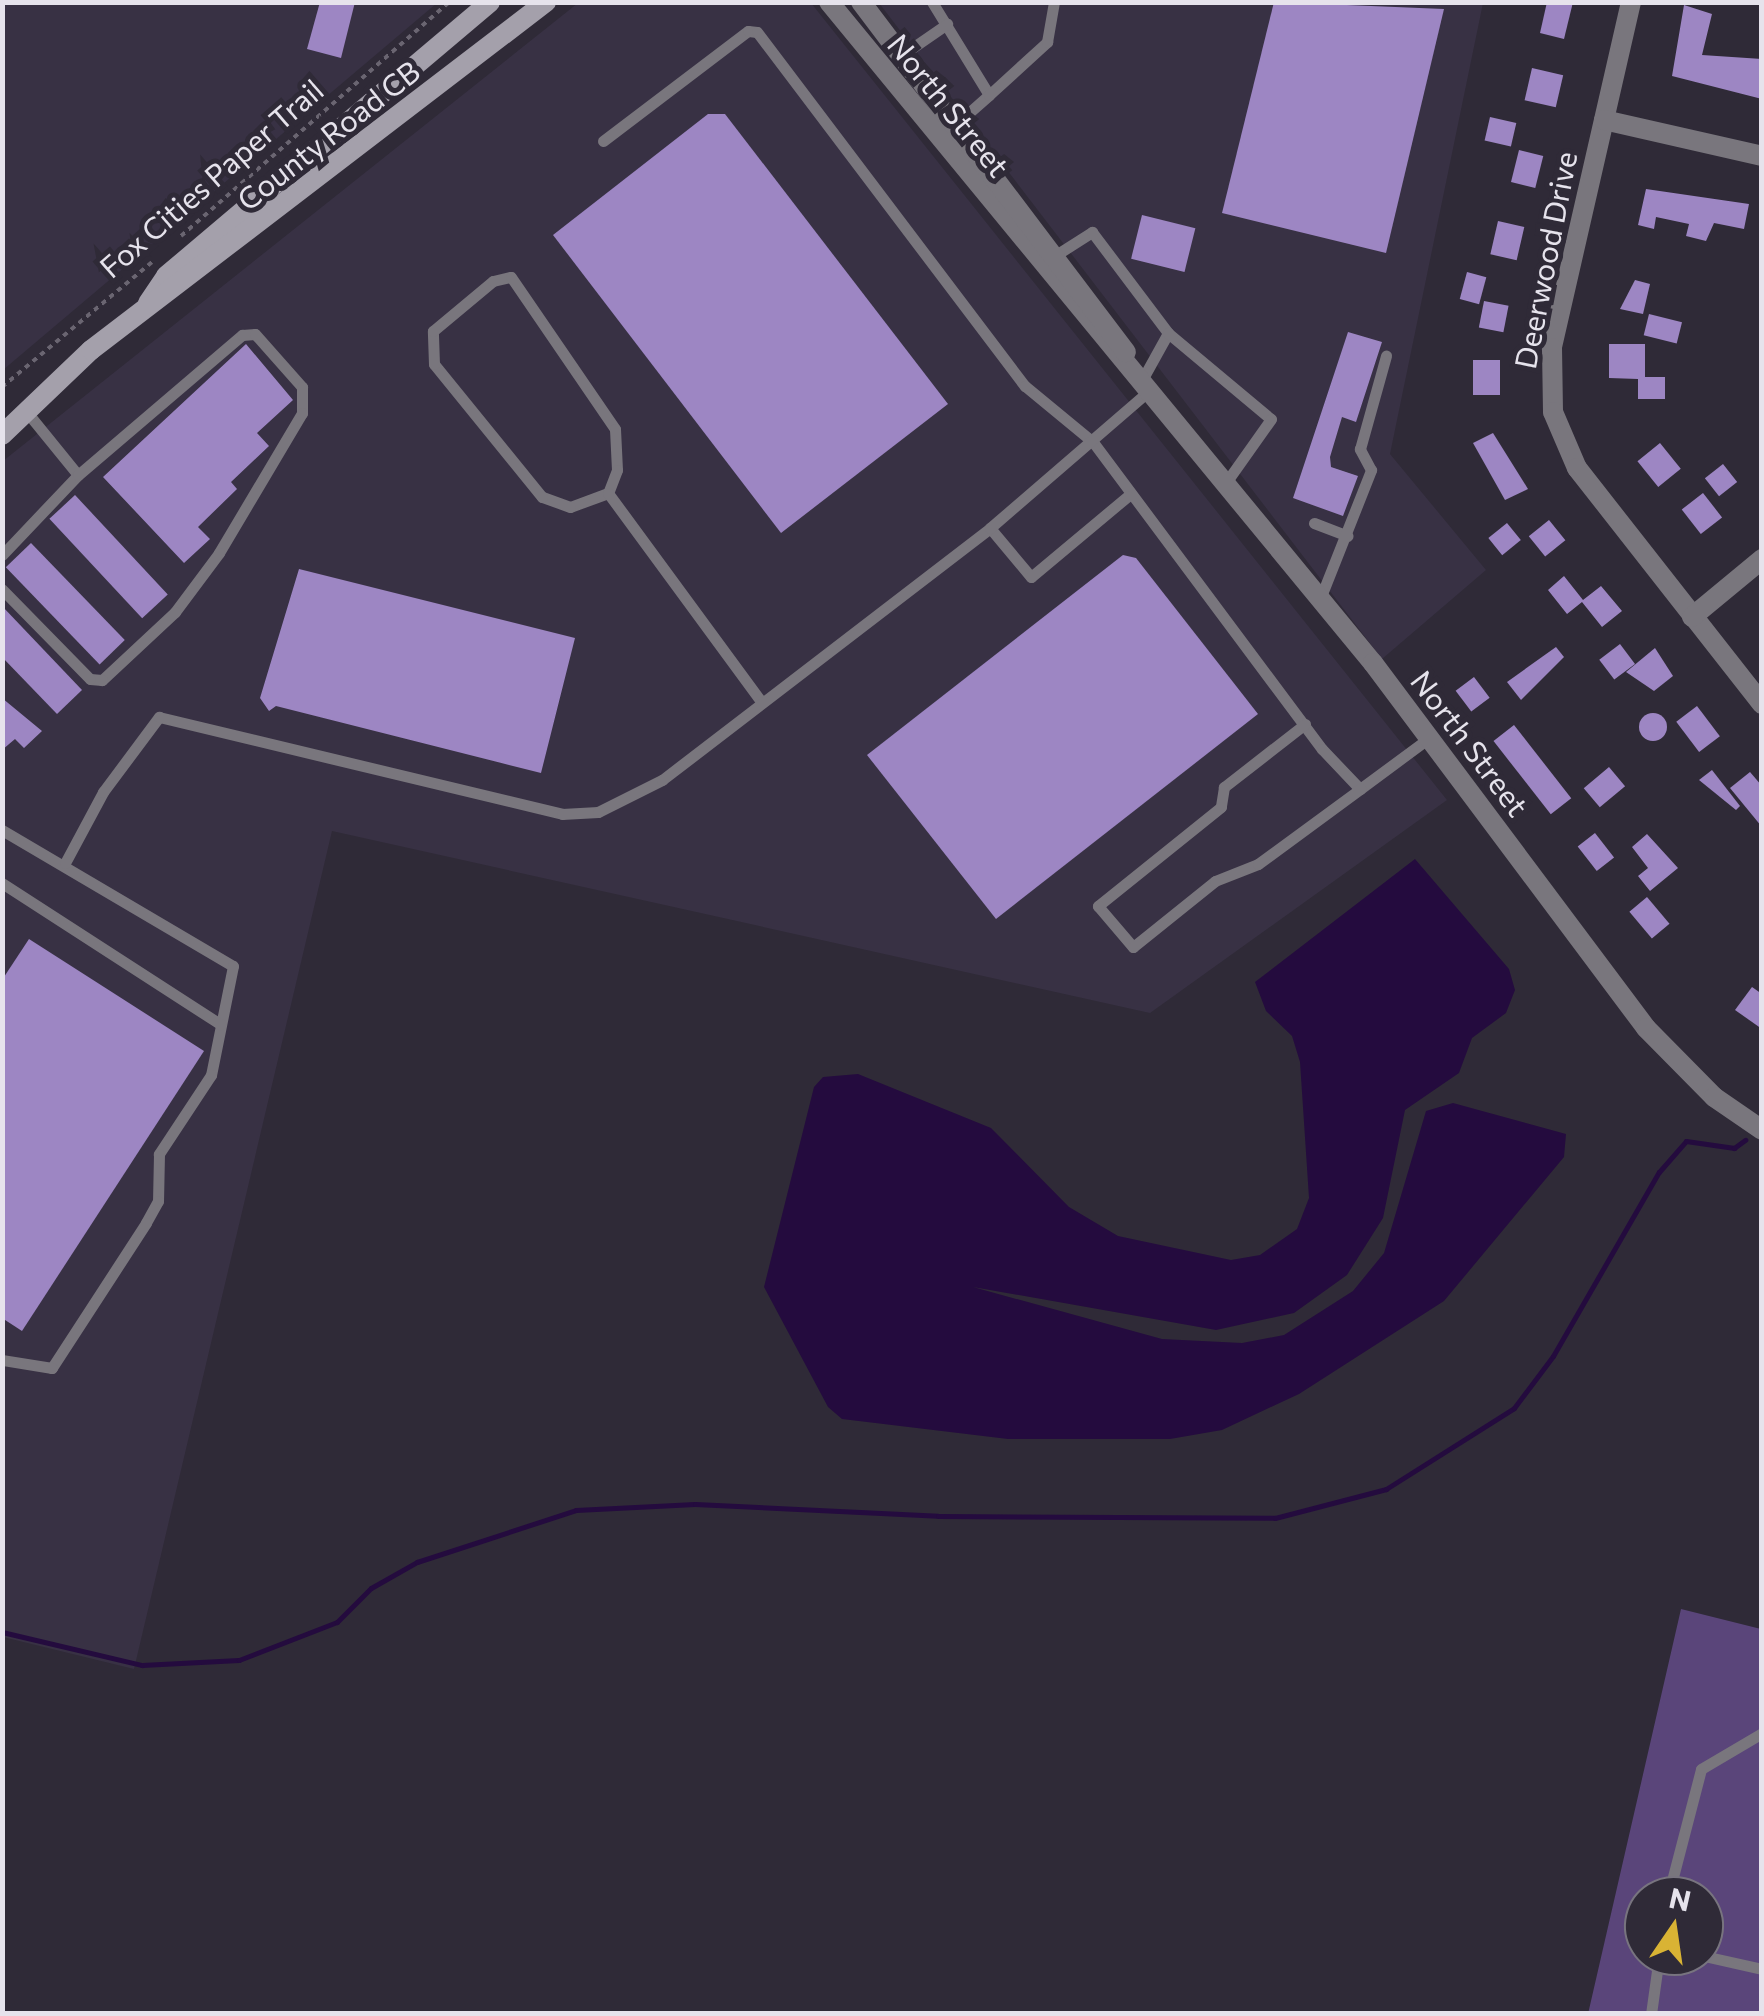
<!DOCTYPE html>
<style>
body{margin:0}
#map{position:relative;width:1764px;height:2016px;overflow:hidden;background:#2f2a37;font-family:Commissioner,sans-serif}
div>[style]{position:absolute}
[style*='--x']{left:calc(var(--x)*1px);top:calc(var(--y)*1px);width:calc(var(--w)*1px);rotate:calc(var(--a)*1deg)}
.built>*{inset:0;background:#383144}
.green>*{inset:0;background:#5a457a}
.water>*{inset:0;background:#240b3e}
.stream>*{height:5px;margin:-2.5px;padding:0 2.5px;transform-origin:2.5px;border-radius:2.5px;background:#240b3e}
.building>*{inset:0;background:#9d86c3;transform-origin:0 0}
.round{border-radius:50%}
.path>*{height:4px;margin-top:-2px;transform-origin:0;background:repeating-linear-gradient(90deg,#6a6571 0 5px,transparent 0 10px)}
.service>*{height:11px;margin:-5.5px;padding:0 5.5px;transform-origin:5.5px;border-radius:5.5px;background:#79767d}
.minor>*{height:20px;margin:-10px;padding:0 10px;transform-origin:10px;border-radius:10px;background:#79767d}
.tertiary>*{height:20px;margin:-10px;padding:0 10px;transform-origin:10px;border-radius:10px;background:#79767d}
.secondary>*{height:20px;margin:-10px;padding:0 10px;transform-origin:10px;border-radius:10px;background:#a4a0ab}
span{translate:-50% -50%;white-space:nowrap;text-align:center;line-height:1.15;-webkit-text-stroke:10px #2f2a37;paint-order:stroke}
.street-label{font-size:30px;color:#e6e3ec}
.frame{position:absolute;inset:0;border:5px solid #e6e3ec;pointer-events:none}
.north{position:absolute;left:1624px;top:1876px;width:100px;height:100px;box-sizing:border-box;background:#2f2a37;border:2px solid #78747f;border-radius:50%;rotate:13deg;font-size:28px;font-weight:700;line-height:40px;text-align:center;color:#e6e3ec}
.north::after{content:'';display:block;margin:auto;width:35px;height:45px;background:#d9b334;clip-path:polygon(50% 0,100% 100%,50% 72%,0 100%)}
</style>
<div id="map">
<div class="built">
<i style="clip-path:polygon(3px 3px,437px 3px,3px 370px)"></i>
<i style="clip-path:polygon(578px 3px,811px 3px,1447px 800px,1150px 1013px,332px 831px,134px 1669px,3px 1637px,3px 461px)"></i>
<i style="clip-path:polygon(879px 3px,1483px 3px,1390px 454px,1486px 570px,1382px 659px)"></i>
</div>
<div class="green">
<i style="clip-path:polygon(evenodd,1681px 1609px,1761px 1629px,1761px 2013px,1588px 2014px,1681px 1609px,1644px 1896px,1704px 1896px,1704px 1956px,1644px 1956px,1644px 1896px)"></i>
</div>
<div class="water">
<i style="clip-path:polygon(1415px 859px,1509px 969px,1515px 990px,1506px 1013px,1472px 1038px,1459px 1073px,1405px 1110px,1383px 1218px,1347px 1275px,1294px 1313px,1216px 1330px,973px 1287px,1162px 1339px,1242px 1343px,1284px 1335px,1353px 1291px,1384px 1253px,1426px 1111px,1453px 1103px,1566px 1134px,1564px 1157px,1444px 1301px,1299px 1394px,1222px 1430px,1170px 1439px,1008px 1439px,842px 1419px,828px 1407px,764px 1287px,814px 1087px,823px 1077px,858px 1074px,991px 1128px,1069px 1207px,1118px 1236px,1231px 1260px,1260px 1255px,1297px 1229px,1309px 1198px,1300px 1062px,1292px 1036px,1266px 1011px,1255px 982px)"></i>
</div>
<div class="stream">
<i style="--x:2;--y:1632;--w:144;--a:13.3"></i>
<i style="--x:142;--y:1665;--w:97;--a:-3"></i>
<i style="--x:239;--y:1660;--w:105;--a:-21.2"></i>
<i style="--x:337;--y:1622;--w:48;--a:-45"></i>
<i style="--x:371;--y:1588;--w:53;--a:-29.5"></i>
<i style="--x:417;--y:1562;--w:167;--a:-18.1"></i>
<i style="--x:576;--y:1510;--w:119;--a:-2.9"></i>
<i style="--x:695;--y:1504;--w:243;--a:2.8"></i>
<i style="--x:938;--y:1516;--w:337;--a:0.3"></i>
<i style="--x:1275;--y:1518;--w:115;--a:-14.6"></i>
<i style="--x:1386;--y:1489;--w:151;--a:-32.3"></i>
<i style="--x:1514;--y:1408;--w:65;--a:-53.1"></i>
<i style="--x:1553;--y:1356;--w:212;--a:-60.1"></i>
<i style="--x:1659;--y:1172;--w:41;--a:-48.9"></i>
<i style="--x:1686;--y:1141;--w:49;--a:8.3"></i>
<i style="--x:1734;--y:1148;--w:14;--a:-36"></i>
</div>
<div class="building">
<i style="clip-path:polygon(320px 2px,355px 2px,341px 58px,307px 49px)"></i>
<i style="clip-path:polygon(1274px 2px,1444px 9px,1386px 253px,1222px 213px)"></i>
<i style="clip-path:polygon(1547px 2px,1573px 2px,1564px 39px,1540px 33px)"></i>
<i style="clip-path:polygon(1684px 5px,1712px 14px,1702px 55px,1762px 59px,1762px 99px,1672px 76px)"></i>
<i style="left:1532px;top:68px;width:32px;height:33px;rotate:13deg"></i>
<i style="clip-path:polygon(708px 114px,725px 114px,948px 404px,781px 533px,553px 235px)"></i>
<i style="left:1490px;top:117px;width:27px;height:24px;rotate:13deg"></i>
<i style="left:1519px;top:150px;width:25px;height:33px;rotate:14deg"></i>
<i style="clip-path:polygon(1646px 189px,1749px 204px,1744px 229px,1714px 223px,1706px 241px,1686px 236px,1689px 224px,1656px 217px,1654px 229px,1638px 225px)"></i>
<i style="left:1142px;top:215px;width:55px;height:45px;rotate:14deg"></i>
<i style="left:1498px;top:221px;width:27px;height:34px;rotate:13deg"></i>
<i style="left:1467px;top:272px;width:20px;height:28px;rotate:15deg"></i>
<i style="clip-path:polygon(1635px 280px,1650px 284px,1643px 314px,1620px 309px)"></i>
<i style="left:1484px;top:301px;width:25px;height:27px;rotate:11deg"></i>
<i style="left:1649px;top:314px;width:34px;height:22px;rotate:14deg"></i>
<i style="clip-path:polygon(1348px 332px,1382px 342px,1356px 422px,1342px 417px,1330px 457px,1331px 467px,1358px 476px,1343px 516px,1293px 498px)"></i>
<i style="clip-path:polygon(246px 344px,293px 400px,257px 433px,269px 446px,231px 482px,237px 489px,198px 527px,210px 539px,184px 563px,103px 477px)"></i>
<i style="clip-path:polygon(1609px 344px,1645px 344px,1645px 377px,1665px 377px,1665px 399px,1638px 399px,1638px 379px,1609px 378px)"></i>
<i style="left:1473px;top:360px;width:27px;height:35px"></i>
<i style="clip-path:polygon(1493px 433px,1528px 489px,1505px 500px,1473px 443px)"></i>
<i style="left:1660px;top:443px;width:33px;height:29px;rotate:51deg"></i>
<i style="left:1723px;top:464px;width:23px;height:23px;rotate:52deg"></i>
<i style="left:1703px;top:493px;width:31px;height:27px;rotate:52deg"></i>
<i style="left:75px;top:495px;width:136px;height:35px;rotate:47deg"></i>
<i style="left:1549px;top:520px;width:26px;height:26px;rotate:51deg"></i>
<i style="left:1507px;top:523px;width:22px;height:24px;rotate:51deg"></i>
<i style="left:31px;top:543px;width:135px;height:35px;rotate:46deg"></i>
<i style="clip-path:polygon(1123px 555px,1136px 558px,1258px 714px,996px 919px,867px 755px)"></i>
<i style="clip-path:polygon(299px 569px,575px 638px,541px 773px,276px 706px,269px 711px,260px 698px)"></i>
<i style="clip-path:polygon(1564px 576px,1583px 600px,1601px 586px,1622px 611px,1602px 627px,1582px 602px,1567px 614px,1548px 590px)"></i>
<i style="clip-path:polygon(2px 606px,82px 690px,57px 714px,2px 657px)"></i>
<i style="left:1620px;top:644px;width:25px;height:26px;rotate:53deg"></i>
<i style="clip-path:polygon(1556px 647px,1564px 657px,1521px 700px,1507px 682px)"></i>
<i style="clip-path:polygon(1655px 648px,1673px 676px,1654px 691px,1626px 672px)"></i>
<i style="left:1474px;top:677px;width:26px;height:23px;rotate:53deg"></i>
<i style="clip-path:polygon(2px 698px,42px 731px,24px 748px,15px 739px,2px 750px)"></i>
<i style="left:1697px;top:706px;width:38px;height:26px;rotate:53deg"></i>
<i class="round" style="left:1639px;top:713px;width:28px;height:28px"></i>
<i style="left:1514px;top:725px;width:93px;height:26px;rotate:52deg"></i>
<i style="left:1609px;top:767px;width:25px;height:33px;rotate:50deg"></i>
<i style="clip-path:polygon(1712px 770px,1740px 806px,1736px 810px,1699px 780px)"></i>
<i style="clip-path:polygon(1750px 772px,1762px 786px,1762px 827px,1730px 788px)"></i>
<i style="left:1595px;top:833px;width:31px;height:22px;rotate:52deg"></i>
<i style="clip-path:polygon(1647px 834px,1678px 868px,1650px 891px,1638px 876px,1648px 868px,1632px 847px)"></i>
<i style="left:1647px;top:897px;width:35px;height:23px;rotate:50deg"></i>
<i style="clip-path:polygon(29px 939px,204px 1051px,22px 1331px,2px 1318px,2px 980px)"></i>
<i style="clip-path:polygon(1752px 987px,1762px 994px,1762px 1029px,1735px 1010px)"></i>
</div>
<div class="path">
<i style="--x:181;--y:236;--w:356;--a:-41.1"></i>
<i style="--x:2;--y:387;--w:195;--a:-39.8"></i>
</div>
<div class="service">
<i style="--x:932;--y:2;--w:109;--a:58.5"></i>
<i style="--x:989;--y:95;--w:45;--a:138.6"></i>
<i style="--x:902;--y:55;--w:55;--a:-34.6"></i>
<i style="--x:989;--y:95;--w:79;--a:-42.4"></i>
<i style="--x:1047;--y:42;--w:41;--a:-80.1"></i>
<i style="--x:603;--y:141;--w:182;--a:-37.2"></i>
<i style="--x:748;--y:31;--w:9;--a:6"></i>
<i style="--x:757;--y:32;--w:444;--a:52.9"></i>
<i style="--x:1025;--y:386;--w:88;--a:39.5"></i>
<i style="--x:1093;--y:442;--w:383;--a:53.3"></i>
<i style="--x:1322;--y:749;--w:55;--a:46.5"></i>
<i style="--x:1360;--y:789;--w:86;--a:-36.5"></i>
<i style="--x:1056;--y:255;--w:43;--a:-32.6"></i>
<i style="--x:1092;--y:232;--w:126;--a:53"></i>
<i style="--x:1142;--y:380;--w:54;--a:-61"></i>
<i style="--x:1168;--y:333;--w:134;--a:39.9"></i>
<i style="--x:1271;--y:419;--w:80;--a:125.3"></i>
<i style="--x:26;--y:411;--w:82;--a:50.9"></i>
<i style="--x:608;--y:493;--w:40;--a:159.8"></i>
<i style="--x:570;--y:507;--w:30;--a:-160"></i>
<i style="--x:542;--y:497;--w:171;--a:-129.1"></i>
<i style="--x:434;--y:364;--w:33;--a:-92"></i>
<i style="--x:433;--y:331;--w:78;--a:-39.8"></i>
<i style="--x:493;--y:281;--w:18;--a:-13"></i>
<i style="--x:511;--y:277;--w:184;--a:55.6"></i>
<i style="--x:615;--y:429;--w:41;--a:87.2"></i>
<i style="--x:617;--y:470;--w:25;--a:111"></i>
<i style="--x:608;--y:493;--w:258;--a:53.7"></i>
<i style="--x:1314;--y:523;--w:36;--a:21"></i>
<i style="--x:990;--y:528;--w:64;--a:50.1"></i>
<i style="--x:1031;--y:577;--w:126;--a:-39.9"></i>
<i style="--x:2;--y:555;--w:110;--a:-46.5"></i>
<i style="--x:78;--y:475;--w:216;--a:-40.5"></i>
<i style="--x:242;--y:335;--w:13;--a:-4"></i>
<i style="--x:255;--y:334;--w:71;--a:48.4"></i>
<i style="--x:302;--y:387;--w:26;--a:90"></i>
<i style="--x:302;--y:413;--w:163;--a:120.7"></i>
<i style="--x:219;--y:553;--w:74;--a:126.7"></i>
<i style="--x:175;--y:612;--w:100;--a:137"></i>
<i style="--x:102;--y:680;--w:12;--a:-175"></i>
<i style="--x:90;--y:679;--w:126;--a:-134.4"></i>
<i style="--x:1320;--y:599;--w:139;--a:-68.4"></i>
<i style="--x:1371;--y:470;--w:24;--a:-118"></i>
<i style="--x:1360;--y:449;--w:97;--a:-74.4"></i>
<i style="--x:1305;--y:724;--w:103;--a:142.1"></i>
<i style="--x:1224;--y:787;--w:20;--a:99"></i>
<i style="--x:1221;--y:807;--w:158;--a:141.2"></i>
<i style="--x:1098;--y:906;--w:54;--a:49.5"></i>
<i style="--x:1133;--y:947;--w:105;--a:-38.8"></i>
<i style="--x:1215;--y:881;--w:46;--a:-21.6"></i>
<i style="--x:1258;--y:864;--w:127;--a:-36.3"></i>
<i style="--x:2;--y:830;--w:268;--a:30.5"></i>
<i style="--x:233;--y:966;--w:111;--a:101.4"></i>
<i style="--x:211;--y:1075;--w:95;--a:123.4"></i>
<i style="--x:159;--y:1154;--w:47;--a:91.2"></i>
<i style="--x:158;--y:1201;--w:25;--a:119"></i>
<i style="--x:146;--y:1223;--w:173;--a:123"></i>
<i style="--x:52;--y:1368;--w:51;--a:-170.9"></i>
<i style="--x:65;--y:863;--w:81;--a:-61.8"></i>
<i style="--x:103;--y:792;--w:94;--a:-53.3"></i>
<i style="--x:159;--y:717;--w:415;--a:13.5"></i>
<i style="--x:562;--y:814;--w:36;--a:-3"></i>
<i style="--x:598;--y:812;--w:72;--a:-26.6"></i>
<i style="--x:662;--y:780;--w:414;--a:-37.5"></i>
<i style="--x:990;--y:528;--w:211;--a:-40.8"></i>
<i style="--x:2;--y:883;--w:260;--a:32.9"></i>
<i style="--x:1668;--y:1896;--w:131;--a:-75.4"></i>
<i style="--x:1701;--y:1769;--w:71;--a:-30.5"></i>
<i style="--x:1704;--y:1956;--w:59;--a:12.6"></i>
<i style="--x:1651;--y:2014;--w:59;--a:-82.1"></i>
</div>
<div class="minor">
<i style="--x:1631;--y:2;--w:355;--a:102.9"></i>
<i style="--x:1552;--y:348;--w:64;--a:89.1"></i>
<i style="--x:1553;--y:412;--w:61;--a:66.8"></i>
<i style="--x:1577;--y:468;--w:300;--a:51.9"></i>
<i style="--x:1604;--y:120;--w:162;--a:12.8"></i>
<i style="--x:1692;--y:617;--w:91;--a:-39.6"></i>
</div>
<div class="tertiary">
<i style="--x:829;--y:2;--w:856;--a:50.55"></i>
<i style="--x:1373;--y:663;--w:456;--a:53.2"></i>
<i style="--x:1646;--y:1028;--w:97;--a:45.4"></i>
<i style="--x:1714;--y:1097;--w:58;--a:34.5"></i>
<i style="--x:861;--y:2;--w:439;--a:52.9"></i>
</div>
<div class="secondary">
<i style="--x:148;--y:303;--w:32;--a:-56"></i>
<i style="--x:166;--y:276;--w:424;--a:-40.2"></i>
<i style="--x:2;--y:435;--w:123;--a:-43.7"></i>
<i style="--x:91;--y:350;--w:573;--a:-37.41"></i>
</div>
<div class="street-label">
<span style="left:949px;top:105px;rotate:51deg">North Street</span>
<span style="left:328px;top:135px;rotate:-38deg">County Road CB</span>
<span style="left:211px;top:178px;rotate:-41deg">Fox Cities Paper Trail</span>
<span style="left:1545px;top:260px;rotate:-79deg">Deerwood Drive</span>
<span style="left:1470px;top:743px;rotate:53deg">North Street</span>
</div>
<div class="frame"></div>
<div class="north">N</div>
</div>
